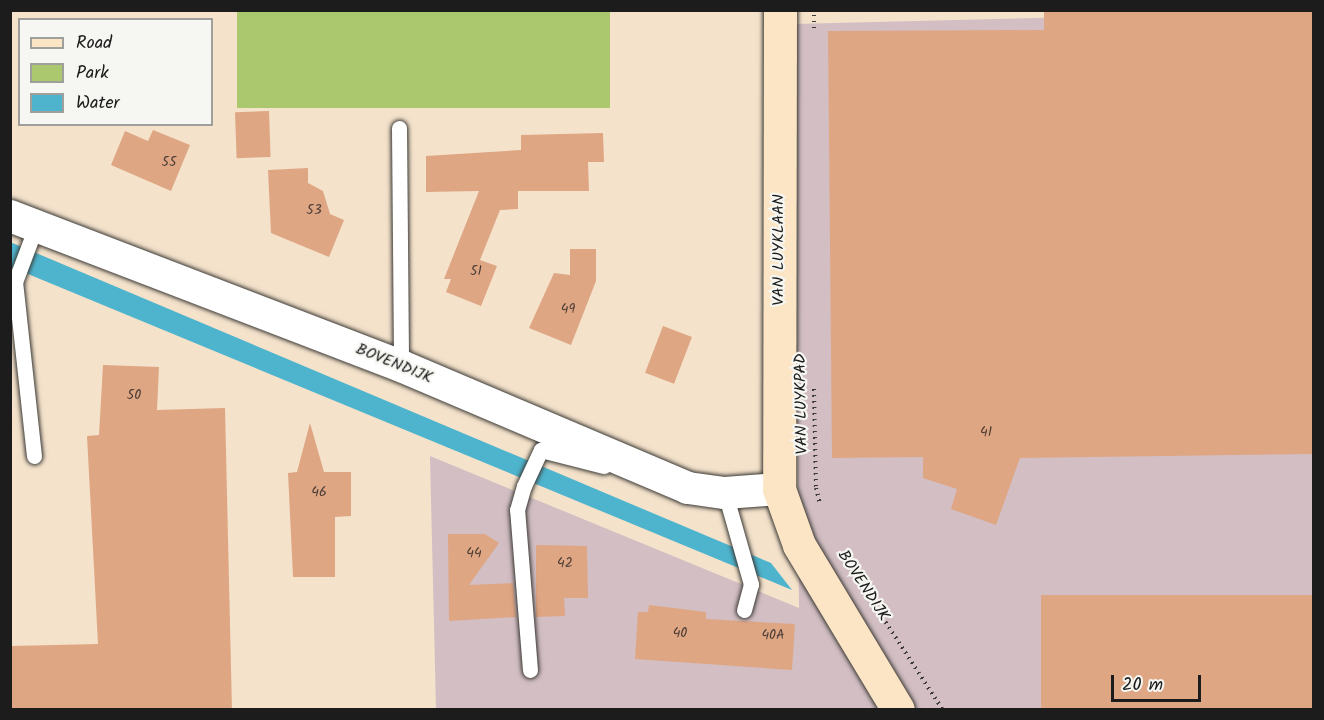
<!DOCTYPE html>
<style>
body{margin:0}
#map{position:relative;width:1324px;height:720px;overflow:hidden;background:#f4e2cb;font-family:Kalam,sans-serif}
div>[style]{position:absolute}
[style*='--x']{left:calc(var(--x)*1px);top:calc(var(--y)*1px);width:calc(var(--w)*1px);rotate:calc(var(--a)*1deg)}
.industrial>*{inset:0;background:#d2bec3}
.green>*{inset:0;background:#abc86f;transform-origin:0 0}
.water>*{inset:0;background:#4eb4cd}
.building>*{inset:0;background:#dfa684;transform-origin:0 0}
.path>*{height:4px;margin-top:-2px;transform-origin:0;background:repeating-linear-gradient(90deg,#3c3a36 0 1.5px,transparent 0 6px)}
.roads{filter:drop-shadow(0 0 2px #3c3a36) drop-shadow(0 0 2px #3c3a36)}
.lane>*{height:15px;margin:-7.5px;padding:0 7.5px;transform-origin:7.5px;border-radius:7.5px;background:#fff}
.street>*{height:32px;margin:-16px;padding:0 16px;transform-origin:16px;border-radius:16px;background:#fff}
.secondary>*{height:33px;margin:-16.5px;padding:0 16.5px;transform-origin:16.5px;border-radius:16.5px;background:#fce5c4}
span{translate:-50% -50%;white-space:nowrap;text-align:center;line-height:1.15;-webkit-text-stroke:4.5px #f6f6f2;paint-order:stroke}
.number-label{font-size:14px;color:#4d3e36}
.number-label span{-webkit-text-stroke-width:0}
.street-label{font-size:16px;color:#1c1c1c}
.frame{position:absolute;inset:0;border:12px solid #1c1c1c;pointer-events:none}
.legend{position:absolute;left:18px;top:18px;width:195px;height:108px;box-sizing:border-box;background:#f6f6f2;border:2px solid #9f9f9c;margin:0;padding:8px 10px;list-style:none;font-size:18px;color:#1c1c1c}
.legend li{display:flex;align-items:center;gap:12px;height:30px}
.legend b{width:30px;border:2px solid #9f9f9c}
.scale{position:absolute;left:1111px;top:675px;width:90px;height:27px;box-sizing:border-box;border:3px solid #1c1c1c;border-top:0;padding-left:8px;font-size:18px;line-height:21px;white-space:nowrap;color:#1c1c1c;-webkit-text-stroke:4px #f6f6f2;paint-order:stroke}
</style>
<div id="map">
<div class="industrial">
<i style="clip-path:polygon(1313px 11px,1313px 709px,436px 709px,430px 456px,799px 608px,794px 24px)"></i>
</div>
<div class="green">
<i style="left:237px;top:11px;width:373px;height:97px"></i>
</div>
<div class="water">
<i style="clip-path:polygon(10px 242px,771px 563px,792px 590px,11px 267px)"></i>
</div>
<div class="building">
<i style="clip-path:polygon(1044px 10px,1314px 10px,1314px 454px,1020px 458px,996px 525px,951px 509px,957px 489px,923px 478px,923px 457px,832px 458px,828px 31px,1044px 30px)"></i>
<i style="left:269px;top:111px;width:46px;height:34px;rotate:88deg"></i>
<i style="clip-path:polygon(153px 130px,190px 145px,171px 191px,111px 165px,125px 131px,148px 141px)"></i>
<i style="clip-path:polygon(603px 133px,604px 162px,588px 162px,589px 191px,518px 191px,518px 209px,500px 210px,480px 260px,497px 266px,481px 306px,446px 292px,451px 279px,444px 279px,479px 191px,426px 192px,426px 156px,521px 150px,521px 135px)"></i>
<i style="clip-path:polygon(308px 168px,308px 183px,323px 191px,330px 214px,344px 220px,329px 257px,271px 233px,268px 170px)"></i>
<i style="clip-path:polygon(570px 249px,596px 249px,596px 281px,571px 345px,529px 328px,554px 273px,570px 275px)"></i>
<i style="left:663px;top:326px;width:31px;height:50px;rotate:21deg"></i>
<i style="clip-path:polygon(103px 365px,159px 367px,157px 410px,225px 408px,232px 710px,10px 710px,10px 646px,98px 644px,87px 436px,99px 435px)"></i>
<i style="clip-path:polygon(310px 423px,324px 472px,351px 472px,351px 516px,335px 517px,335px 577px,293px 577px,288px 473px,297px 472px)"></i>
<i style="clip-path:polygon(448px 534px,485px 534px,499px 543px,469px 585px,513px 583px,516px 617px,449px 621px)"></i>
<i style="clip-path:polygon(536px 545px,587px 546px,588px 598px,564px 598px,565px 616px,536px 617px)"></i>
<i style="left:1314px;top:595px;width:115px;height:273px;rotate:90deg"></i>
<i style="clip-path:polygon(649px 605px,706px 612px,706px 619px,795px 624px,792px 670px,635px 659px,638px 612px,648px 612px)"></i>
</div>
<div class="path">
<i style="--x:814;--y:28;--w:18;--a:-90"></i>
<i style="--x:814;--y:389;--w:99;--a:88.8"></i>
<i style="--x:816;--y:488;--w:16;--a:76"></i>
<i style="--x:879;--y:612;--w:117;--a:56.9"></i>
</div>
<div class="roads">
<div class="lane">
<i style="--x:399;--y:128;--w:238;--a:89.5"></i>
<i style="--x:34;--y:456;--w:175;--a:-96.2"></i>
<i style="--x:15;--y:282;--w:60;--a:-69.4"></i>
<i style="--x:725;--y:493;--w:95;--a:74.1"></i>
<i style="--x:751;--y:584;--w:27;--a:105"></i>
<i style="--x:530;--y:670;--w:161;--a:-94.6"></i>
<i style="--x:517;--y:510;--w:25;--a:-74"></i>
<i style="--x:524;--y:486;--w:40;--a:-65"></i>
<i style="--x:541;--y:450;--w:65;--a:14.3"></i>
</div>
<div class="street">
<i style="--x:10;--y:216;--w:419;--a:21"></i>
<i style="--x:401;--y:366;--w:312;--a:23"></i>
<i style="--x:688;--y:488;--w:37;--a:8"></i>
<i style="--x:725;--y:493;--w:54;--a:-4.2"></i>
</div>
<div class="secondary">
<i style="--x:780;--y:10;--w:479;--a:90.1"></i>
<i style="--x:779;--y:489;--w:59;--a:70.3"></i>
<i style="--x:799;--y:545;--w:192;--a:59"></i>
</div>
</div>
<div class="number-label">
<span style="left:169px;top:162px">55</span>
<span style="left:314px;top:210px">53</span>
<span style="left:476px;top:271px">51</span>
<span style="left:568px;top:309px">49</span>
<span style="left:134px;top:395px">50</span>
<span style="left:986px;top:432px">41</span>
<span style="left:319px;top:492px">46</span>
<span style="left:474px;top:553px">44</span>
<span style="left:565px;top:563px">42</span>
<span style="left:680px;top:633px">40</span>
<span style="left:773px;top:635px">40A</span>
</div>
<div class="street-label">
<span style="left:779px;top:250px;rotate:-90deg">VAN LUYKLAAN</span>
<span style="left:394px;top:364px;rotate:22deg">BOVENDIJK</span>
<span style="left:802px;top:404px;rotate:-91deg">VAN LUYKPAD</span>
<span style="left:863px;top:586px;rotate:57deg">BOVENDIJK</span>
</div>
<div class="frame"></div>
<ul class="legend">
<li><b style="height:8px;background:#fce5c4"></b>Road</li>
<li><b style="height:16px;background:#abc86f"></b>Park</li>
<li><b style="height:16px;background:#4eb4cd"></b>Water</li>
</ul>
<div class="scale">20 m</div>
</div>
